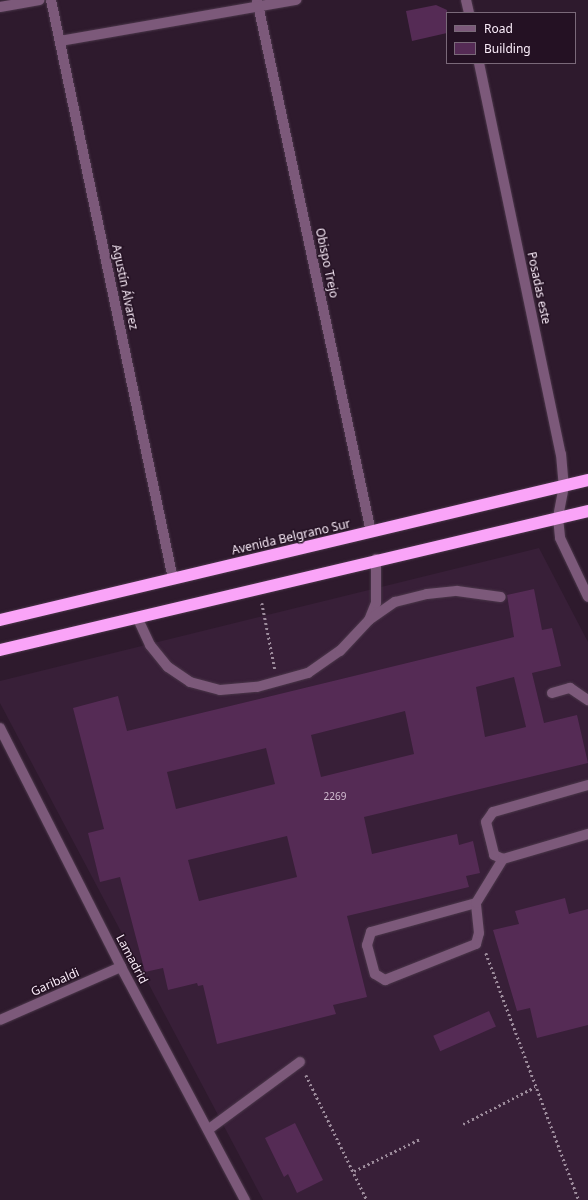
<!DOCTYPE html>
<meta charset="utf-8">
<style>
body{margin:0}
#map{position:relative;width:588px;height:1200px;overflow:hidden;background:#2e1a2d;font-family:"Noto Sans",sans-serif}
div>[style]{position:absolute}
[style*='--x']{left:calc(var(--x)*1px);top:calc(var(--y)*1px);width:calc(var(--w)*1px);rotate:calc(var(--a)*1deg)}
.built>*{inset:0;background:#381f38}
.building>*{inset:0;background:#552b55;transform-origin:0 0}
.path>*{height:2.5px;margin-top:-1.25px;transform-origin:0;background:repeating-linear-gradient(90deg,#9d8c9c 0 2px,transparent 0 5px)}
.roads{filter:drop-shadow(0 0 1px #4b374a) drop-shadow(0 0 1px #4b374a)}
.lane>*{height:10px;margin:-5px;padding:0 5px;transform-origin:5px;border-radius:5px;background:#7c597a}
.street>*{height:10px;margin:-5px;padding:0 5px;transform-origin:5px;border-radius:5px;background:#7c597a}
.highway>*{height:12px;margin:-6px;padding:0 6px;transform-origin:6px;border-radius:6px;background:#faa4f8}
span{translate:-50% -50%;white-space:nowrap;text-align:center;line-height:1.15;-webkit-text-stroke:3px #241123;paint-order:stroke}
.number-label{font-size:10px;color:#d1bcd0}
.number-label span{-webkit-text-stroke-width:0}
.street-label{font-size:12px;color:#faecf9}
.legend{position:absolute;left:446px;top:12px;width:130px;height:52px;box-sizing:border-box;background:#241123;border:1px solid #7a6979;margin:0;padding:5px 7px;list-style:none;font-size:12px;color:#faecf9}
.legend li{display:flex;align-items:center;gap:8px;height:20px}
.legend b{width:20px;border:1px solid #7a6979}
</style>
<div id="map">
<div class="built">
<i style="clip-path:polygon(539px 548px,588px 642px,588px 1200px,263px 1200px,0 703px,0 681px)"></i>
</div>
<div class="building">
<i style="clip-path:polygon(436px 5px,447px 10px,447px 33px,412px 41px,406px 11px)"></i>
<i style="clip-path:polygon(evenodd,534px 589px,542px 630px,552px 628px,561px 666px,532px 673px,544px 723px,577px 715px,588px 763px,364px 817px,372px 854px,457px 834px,459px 845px,473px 841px,480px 873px,466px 876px,469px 887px,347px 916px,367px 997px,333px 1005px,336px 1014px,217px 1044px,203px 985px,198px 986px,197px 983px,168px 990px,163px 968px,145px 972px,120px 877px,100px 882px,88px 833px,104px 829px,73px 708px,118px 696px,127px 731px,514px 637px,507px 595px,534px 589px,514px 677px,526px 727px,485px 737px,476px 687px,514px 677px,534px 589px,405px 711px,414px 754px,321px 777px,311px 735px,405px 711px,534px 589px,266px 748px,275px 784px,176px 809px,167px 772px,266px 748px,534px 589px,287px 836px,297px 877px,199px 901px,188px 860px,287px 836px)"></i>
<i style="clip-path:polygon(565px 898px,569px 914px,588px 909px,588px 1025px,537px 1038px,530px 1008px,517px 1011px,493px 930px,519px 924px,515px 911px)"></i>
<i style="left:489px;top:1011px;width:17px;height:61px;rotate:66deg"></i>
<i style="clip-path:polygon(295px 1123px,323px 1180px,297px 1193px,288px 1174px,284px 1177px,265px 1138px)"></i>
</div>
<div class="path">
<i style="--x:262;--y:603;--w:67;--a:78.9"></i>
<i style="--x:486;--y:953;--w:264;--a:69.4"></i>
<i style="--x:306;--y:1075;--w:139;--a:64"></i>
<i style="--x:463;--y:1124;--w:81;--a:-27.2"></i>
<i style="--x:354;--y:1171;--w:73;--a:-25.9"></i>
</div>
<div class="roads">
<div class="lane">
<i style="--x:137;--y:617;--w:31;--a:65"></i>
<i style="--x:150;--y:645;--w:28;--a:51"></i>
<i style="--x:168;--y:667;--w:27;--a:34"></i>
<i style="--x:190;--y:682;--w:31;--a:15"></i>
<i style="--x:220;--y:690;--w:37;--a:-5"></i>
<i style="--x:257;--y:687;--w:53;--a:-15.4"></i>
<i style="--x:308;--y:673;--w:39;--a:-35"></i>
<i style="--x:340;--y:651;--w:42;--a:-46.9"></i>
<i style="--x:369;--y:620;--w:18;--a:-68"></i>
<i style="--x:376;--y:603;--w:44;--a:-90"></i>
<i style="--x:369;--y:620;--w:32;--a:-35"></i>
<i style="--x:395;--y:602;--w:33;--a:-14"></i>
<i style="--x:427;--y:594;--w:30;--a:-6"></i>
<i style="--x:457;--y:591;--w:44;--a:7.8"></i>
<i style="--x:552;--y:693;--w:19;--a:-16"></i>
<i style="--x:570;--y:688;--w:22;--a:34"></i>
<i style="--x:588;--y:785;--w:99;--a:164.1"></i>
<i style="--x:493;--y:812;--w:12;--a:125"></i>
<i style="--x:486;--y:822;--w:34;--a:76"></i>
<i style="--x:494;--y:855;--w:10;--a:24"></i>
<i style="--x:503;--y:859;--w:89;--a:-16.4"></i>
<i style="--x:476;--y:903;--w:109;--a:164.6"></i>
<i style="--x:371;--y:932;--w:14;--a:107"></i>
<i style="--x:367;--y:945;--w:30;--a:75"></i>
<i style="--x:375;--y:974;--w:12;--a:31"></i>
<i style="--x:385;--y:980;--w:98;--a:-21.6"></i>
<i style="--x:476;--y:944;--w:11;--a:-75"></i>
<i style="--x:479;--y:933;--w:30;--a:-96"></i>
<i style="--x:476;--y:903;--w:52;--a:-58.5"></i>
<i style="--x:209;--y:1129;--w:113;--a:-36.4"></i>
</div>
<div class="street">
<i style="--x:51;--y:0;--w:592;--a:78.1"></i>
<i style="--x:257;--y:0;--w:544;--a:77.91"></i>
<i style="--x:466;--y:0;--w:13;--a:77"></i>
<i style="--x:0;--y:7;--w:40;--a:-10"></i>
<i style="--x:60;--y:41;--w:240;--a:-9.9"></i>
<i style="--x:479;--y:63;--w:400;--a:78.2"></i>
<i style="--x:561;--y:454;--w:32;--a:85"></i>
<i style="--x:564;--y:486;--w:33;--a:101"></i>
<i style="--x:558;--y:518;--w:20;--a:84"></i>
<i style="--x:560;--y:538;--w:65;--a:64.6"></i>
<i style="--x:0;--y:728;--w:268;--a:63.1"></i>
<i style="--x:121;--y:967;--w:264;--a:62"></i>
<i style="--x:0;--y:1020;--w:132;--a:-23.7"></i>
</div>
<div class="highway">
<i style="--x:0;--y:620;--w:604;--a:-13.39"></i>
<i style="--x:0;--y:650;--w:604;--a:-13.3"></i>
</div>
</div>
<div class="number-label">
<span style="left:335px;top:797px">2269</span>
</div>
<div class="street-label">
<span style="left:327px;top:263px;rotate:78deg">Obispo Trejo</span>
<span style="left:125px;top:287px;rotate:78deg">Agustín Álvarez</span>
<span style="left:539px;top:288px;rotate:78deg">Posadas este</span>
<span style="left:291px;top:537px;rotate:-13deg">Avenida Belgrano Sur</span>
<span style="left:132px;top:959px;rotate:62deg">Lamadrid</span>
<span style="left:55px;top:982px;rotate:-24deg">Garibaldi</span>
</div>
<ul class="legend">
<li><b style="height:5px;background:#7c597a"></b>Road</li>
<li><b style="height:11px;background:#552b55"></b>Building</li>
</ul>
</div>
